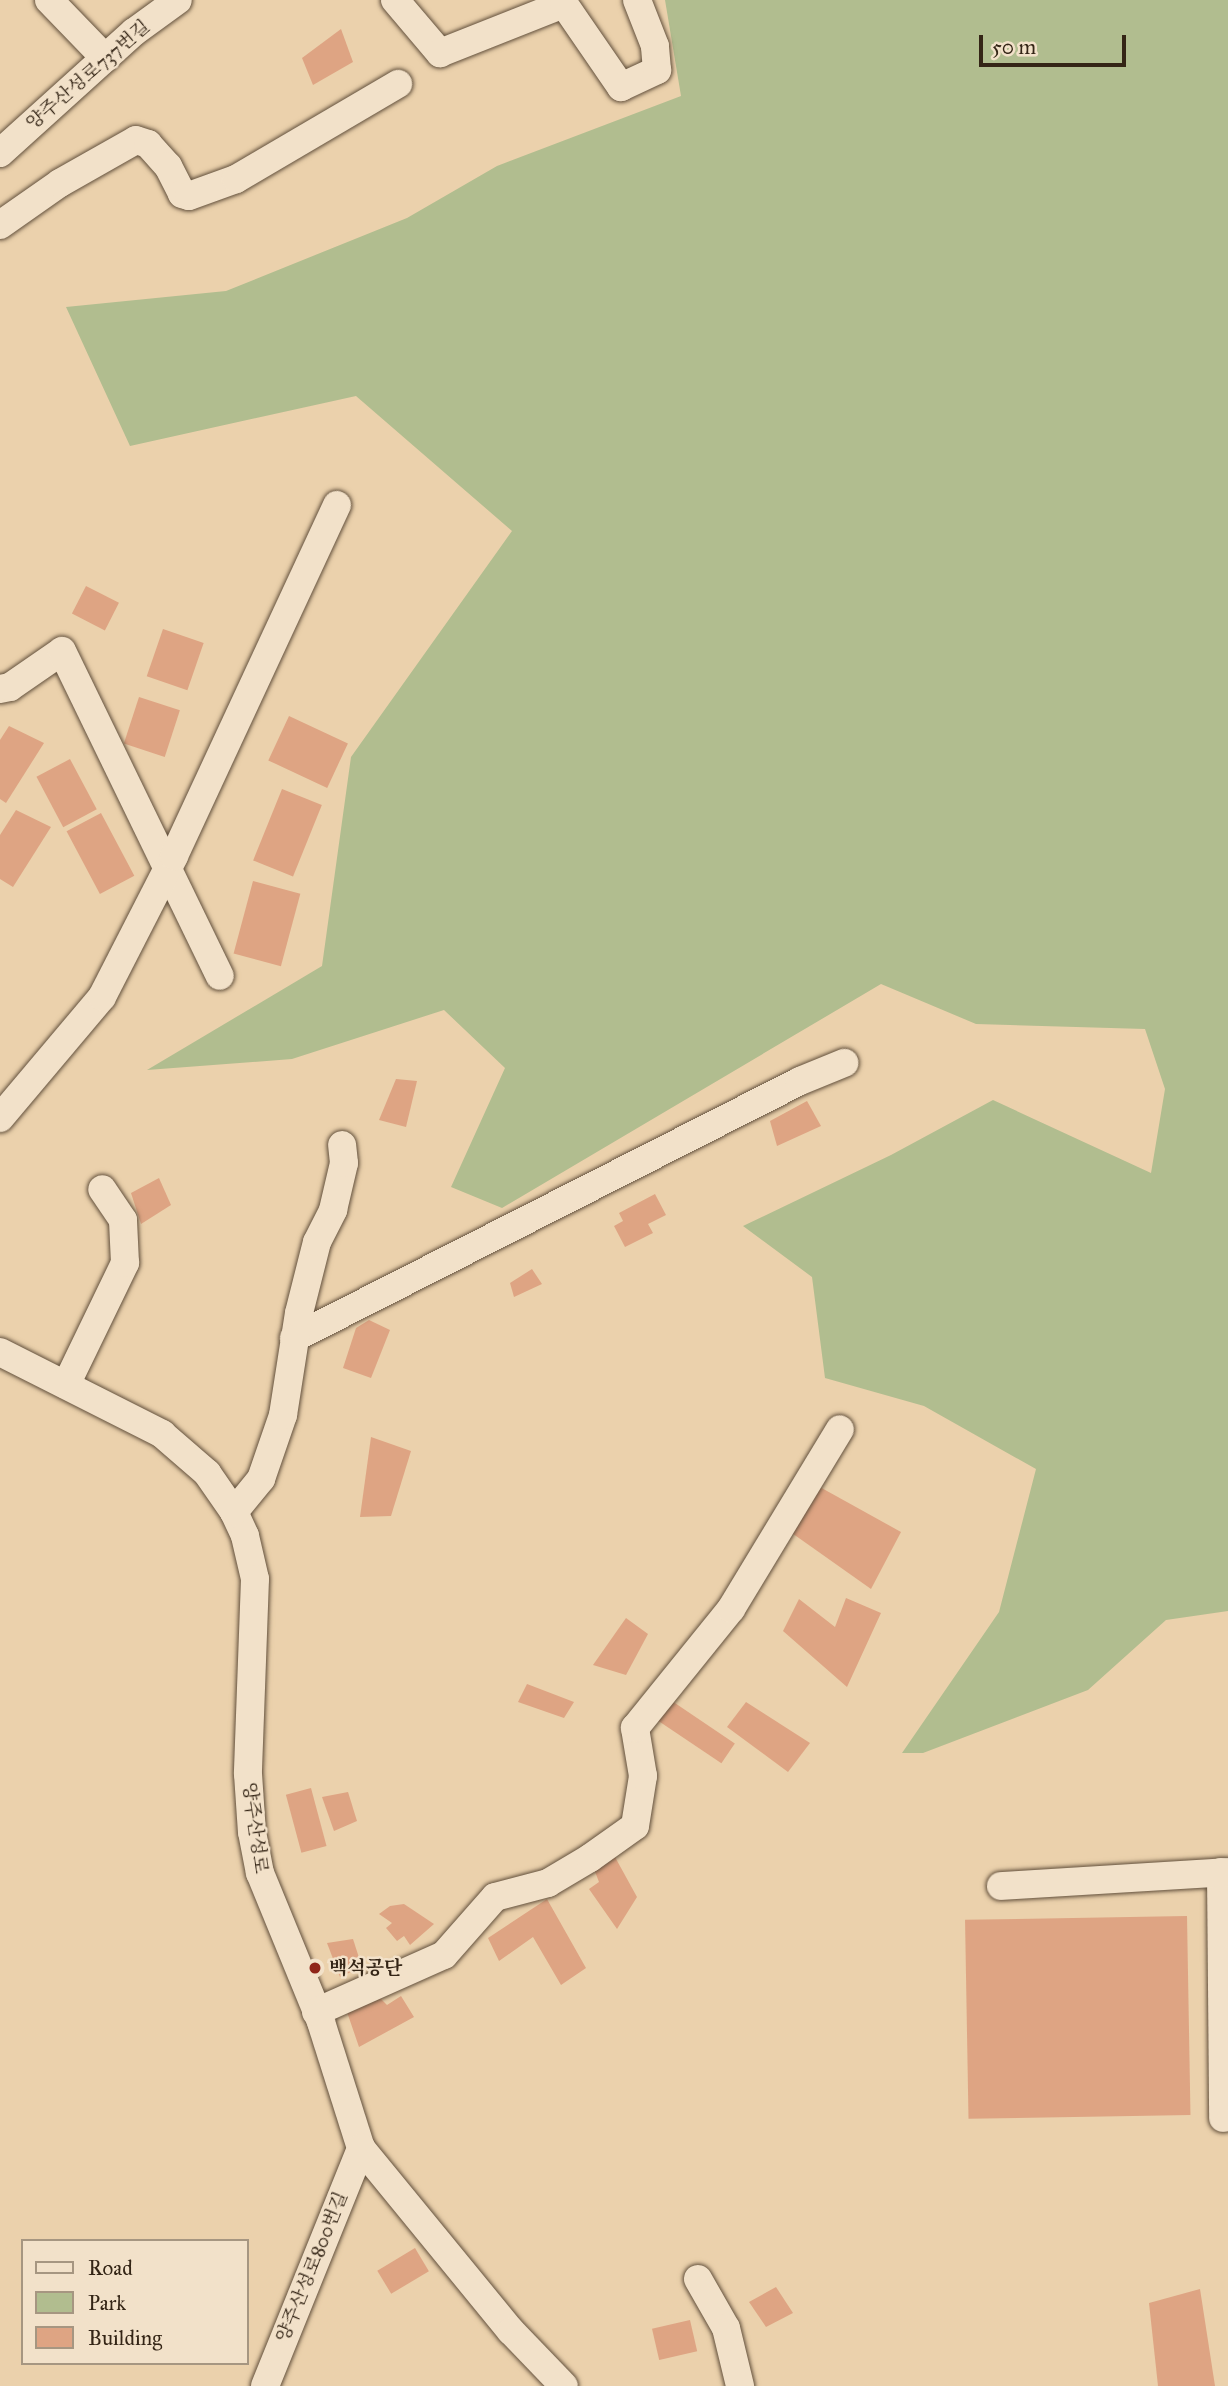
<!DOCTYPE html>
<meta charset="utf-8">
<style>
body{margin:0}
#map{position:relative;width:1228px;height:2386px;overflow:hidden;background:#ebd1ac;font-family:"IM FELL Great Primer","Noto Serif KR",serif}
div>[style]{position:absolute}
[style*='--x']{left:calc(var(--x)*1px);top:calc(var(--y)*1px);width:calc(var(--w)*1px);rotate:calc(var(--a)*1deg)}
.green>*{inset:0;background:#b1bd8f}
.building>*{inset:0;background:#dea483;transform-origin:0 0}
.roads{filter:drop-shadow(0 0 2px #62503c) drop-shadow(0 0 2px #62503c)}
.minor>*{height:28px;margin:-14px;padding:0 14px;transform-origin:14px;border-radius:14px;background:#f2e1c9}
.dots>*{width:19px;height:19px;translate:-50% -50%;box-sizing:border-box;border:4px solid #f2e1c9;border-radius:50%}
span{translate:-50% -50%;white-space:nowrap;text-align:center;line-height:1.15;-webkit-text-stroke:5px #f2e1c9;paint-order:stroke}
.street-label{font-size:19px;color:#342516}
.poi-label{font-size:19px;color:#342516;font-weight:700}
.left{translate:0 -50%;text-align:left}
.legend{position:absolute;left:21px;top:2239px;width:228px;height:126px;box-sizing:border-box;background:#f2e1c9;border:2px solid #a69681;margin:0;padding:9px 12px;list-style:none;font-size:21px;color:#342516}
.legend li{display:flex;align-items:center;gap:14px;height:35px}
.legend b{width:35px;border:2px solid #a69681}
.scale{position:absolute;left:979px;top:35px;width:147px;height:32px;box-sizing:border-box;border:4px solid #342516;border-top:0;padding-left:9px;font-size:21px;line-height:24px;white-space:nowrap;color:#342516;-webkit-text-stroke:5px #f2e1c9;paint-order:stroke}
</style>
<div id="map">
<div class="green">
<i style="clip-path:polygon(665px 0,1228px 0,1228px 1611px,1166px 1620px,1088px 1690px,923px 1753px,902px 1753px,999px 1612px,1036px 1469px,924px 1406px,825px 1378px,812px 1277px,743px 1226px,891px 1155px,993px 1100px,1151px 1173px,1165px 1089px,1145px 1029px,976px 1024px,881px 984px,502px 1208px,451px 1187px,505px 1068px,444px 1010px,292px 1059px,147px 1070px,322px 966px,351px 757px,512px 531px,356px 396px,130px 446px,66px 307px,226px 291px,407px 218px,497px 166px,681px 96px)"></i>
</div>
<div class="building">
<i style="clip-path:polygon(341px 29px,353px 62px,313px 85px,302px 58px)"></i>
<i style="left:86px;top:586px;width:37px;height:31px;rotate:27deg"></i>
<i style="left:163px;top:629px;width:43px;height:50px;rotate:19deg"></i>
<i style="left:139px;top:697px;width:43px;height:49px;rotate:18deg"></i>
<i style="left:289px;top:716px;width:65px;height:49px;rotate:25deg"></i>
<i style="clip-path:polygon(9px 726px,44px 743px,6px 803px,0 799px,0 740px)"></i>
<i style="left:70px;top:759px;width:57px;height:38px;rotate:62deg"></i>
<i style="left:282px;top:789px;width:43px;height:77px;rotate:22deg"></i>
<i style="clip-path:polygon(16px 810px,51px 827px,13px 887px,0 879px,0 835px)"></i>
<i style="left:101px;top:813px;width:71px;height:39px;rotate:62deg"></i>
<i style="left:253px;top:881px;width:49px;height:75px;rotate:15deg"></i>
<i style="clip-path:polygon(396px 1079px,417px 1081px,406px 1127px,379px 1120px)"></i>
<i style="clip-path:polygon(807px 1101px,821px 1126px,777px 1146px,770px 1121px)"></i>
<i style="clip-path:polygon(159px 1178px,171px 1205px,141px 1224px,131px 1193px)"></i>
<i style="clip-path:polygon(655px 1194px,666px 1215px,648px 1224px,653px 1233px,625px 1247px,614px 1226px,623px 1221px,619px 1213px)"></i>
<i style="clip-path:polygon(532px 1269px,542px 1284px,514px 1297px,510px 1283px)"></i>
<i style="clip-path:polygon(369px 1320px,390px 1330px,371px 1378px,343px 1368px,356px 1328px)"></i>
<i style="clip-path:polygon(371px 1437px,411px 1451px,391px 1516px,360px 1517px)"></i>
<i style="clip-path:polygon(818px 1486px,901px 1532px,871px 1589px,789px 1531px)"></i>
<i style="clip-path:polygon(846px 1598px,881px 1613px,847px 1687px,783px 1631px,799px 1599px,835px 1627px)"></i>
<i style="clip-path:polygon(626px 1618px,648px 1634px,626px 1675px,593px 1665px)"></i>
<i style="clip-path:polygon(527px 1684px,574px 1702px,564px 1718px,518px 1702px)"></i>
<i style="left:666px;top:1697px;width:83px;height:24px;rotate:34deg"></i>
<i style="clip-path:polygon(746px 1702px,810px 1743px,788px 1772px,727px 1727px)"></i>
<i style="left:311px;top:1788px;width:60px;height:26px;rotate:75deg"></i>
<i style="clip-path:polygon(348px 1792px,357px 1821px,334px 1831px,322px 1797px)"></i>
<i style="clip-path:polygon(615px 1857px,637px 1897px,617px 1929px,589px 1889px,599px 1882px,594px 1869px)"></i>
<i style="clip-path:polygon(547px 1899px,586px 1968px,561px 1985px,533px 1937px,499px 1961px,488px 1938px)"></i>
<i style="clip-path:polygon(404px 1904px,434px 1924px,410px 1945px,404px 1936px,397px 1941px,386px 1928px,392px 1923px,379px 1914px,390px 1906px)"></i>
<i style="left:1187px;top:1916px;width:199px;height:222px;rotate:89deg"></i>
<i style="clip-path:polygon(353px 1939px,362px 1967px,340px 1977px,327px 1943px)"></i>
<i style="clip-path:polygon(401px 1996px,414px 2017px,359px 2047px,347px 2012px,379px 1997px,387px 2005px)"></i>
<i style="left:415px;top:2248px;width:27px;height:44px;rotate:59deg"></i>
<i style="clip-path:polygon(776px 2287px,793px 2313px,766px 2327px,749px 2302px)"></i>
<i style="clip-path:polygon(1200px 2289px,1215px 2386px,1158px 2386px,1149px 2303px)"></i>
<i style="left:690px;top:2320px;width:32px;height:39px;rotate:77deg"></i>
</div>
<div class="roads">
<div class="minor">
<i style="--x:49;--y:0;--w:81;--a:46"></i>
<i style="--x:395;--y:0;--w:70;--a:49.7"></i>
<i style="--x:440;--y:53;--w:133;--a:-21.6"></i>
<i style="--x:564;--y:4;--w:101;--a:55.5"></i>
<i style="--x:621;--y:87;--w:40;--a:-25"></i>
<i style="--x:657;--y:70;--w:24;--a:-95"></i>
<i style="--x:655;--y:46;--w:49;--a:-111.4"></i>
<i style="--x:0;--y:153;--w:181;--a:-42.1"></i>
<i style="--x:134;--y:32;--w:54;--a:-36"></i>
<i style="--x:0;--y:225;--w:73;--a:-35"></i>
<i style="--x:60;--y:183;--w:87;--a:-29.5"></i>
<i style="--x:136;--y:140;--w:13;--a:18"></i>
<i style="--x:148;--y:144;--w:30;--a:48"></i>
<i style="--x:168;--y:166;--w:31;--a:63"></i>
<i style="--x:182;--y:194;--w:7;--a:16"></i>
<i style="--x:189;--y:196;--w:50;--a:-19.9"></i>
<i style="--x:236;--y:179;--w:188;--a:-30.4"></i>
<i style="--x:0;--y:689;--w:10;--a:-11"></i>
<i style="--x:10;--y:687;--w:63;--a:-34.7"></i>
<i style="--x:62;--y:651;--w:361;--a:64.1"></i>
<i style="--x:0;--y:1118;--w:158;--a:-49.9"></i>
<i style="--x:102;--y:997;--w:158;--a:-62.9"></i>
<i style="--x:174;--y:856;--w:387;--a:-65.1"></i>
<i style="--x:294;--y:1338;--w:568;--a:-26.93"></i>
<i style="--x:800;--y:1081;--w:48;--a:-22.2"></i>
<i style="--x:0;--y:1352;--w:182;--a:26.8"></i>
<i style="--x:162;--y:1434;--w:60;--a:40.9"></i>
<i style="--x:207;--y:1473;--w:47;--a:55.3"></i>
<i style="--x:234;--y:1512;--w:26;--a:65"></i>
<i style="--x:245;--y:1536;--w:44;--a:76.9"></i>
<i style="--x:255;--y:1579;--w:195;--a:92.1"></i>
<i style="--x:248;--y:1774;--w:58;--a:86.1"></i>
<i style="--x:252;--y:1832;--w:42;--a:79"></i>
<i style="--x:260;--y:1873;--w:161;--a:67.7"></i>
<i style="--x:321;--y:2022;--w:132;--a:72.4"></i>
<i style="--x:361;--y:2148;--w:237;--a:50.7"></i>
<i style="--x:511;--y:2331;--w:76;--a:46.1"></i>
<i style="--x:66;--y:1385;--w:136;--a:-64.2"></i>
<i style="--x:125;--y:1263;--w:43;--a:-92.7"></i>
<i style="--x:123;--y:1220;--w:37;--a:-124"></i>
<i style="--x:234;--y:1512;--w:43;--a:-50.7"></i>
<i style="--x:261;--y:1479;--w:68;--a:-71"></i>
<i style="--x:283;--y:1415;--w:103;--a:-81.1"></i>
<i style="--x:299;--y:1313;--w:73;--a:-75.8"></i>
<i style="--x:317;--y:1242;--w:36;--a:-63"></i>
<i style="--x:333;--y:1210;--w:48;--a:-76.8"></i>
<i style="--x:344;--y:1163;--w:18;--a:-96"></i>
<i style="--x:1221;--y:1872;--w:246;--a:89.5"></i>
<i style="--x:1001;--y:1886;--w:227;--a:-3.5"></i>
<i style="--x:316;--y:2012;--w:140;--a:-24"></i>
<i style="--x:444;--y:1955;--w:77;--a:-48.7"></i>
<i style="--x:495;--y:1897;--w:55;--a:-14.8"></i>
<i style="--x:548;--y:1883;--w:49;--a:-30.8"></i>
<i style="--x:590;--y:1858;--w:55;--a:-35.4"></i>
<i style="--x:635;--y:1826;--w:51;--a:-80.9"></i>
<i style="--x:643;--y:1776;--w:49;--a:-99.5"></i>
<i style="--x:635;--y:1728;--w:153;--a:-51.1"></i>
<i style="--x:731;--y:1609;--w:210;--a:-58.8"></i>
<i style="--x:698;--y:2279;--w:56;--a:60.3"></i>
<i style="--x:726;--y:2328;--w:60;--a:76.4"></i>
<i style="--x:265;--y:2386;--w:257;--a:-68"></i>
</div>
</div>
<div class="dots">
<i style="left:315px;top:1968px;background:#8f2418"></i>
</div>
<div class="street-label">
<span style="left:88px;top:75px;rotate:-41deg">양주산성로737번길</span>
<span style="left:255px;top:1828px;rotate:82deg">양주산성로</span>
<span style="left:312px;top:2267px;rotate:-68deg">양주산성로800번길</span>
</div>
<div class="poi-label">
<span class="left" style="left:329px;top:1968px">백석공단</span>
</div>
<ul class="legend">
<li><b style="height:9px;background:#f2e1c9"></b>Road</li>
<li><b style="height:19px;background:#b1bd8f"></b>Park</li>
<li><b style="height:19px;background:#dea483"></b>Building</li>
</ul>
<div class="scale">50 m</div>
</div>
